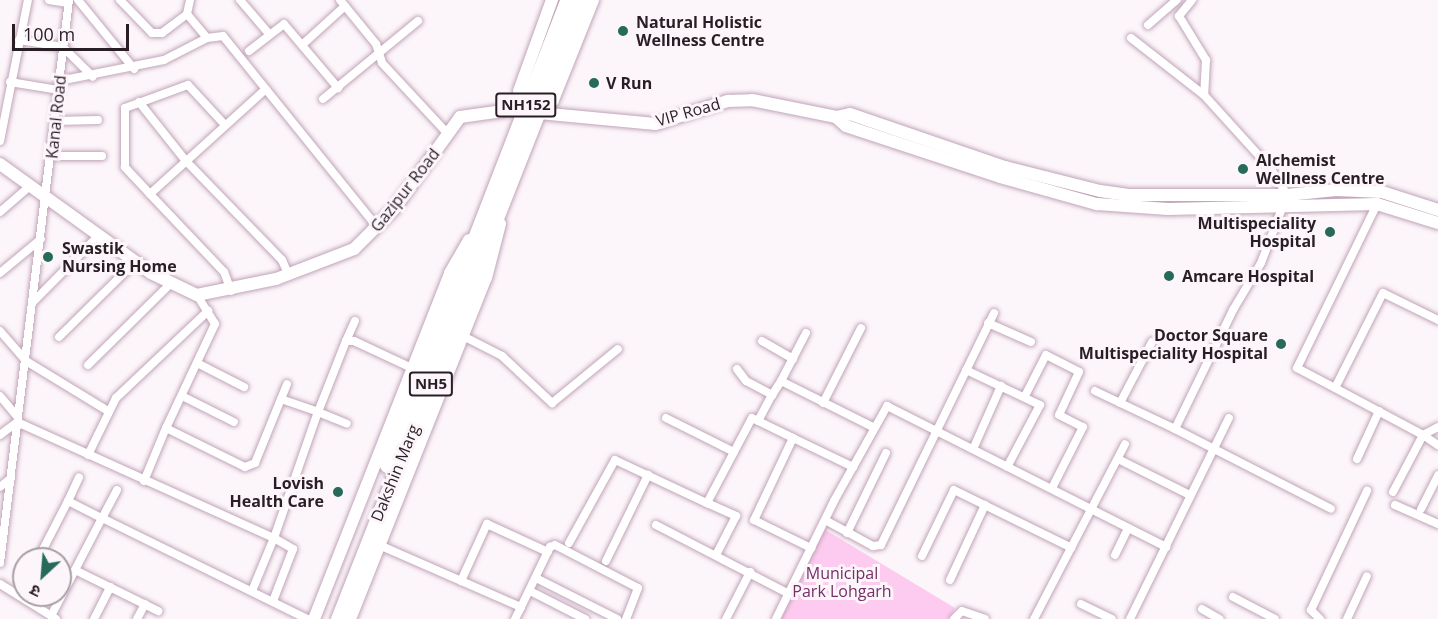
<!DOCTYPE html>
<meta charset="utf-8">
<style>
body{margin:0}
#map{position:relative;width:1438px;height:619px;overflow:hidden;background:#fcf5fa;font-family:"Open Sans","Noto Sans Devanagari",sans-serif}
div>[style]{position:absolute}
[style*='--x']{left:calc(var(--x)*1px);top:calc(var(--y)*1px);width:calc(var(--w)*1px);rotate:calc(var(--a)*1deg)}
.green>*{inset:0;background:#fdcbef}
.roads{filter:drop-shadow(0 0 2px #c1a4b8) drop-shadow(0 0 2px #c1a4b8)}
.street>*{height:8px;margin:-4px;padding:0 4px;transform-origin:4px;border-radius:4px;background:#fff}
.secondary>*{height:12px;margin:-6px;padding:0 6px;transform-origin:6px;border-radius:6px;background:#fff}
.highway>*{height:15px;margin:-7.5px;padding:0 7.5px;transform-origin:7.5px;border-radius:7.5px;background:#fff}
.dots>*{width:16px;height:16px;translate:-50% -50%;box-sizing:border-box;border:3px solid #fcf5fa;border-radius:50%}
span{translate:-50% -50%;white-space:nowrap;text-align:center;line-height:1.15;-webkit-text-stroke:6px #fcf5fa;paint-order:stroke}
.shield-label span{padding:2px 4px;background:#fcf5fa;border:2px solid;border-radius:4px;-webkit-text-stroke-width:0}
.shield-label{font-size:15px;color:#291e26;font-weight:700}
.poi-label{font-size:16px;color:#291e26;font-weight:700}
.left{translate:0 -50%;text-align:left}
.right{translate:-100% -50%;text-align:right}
.street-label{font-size:16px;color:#291e26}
.park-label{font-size:16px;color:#772e67}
.north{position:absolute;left:12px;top:547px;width:60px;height:60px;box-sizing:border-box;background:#fcf5fa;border:2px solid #a89fa5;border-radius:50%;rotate:206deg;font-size:16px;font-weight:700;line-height:24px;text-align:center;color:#291e26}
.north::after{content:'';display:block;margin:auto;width:21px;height:27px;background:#276a5a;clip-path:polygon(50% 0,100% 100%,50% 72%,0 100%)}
.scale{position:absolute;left:12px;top:24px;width:117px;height:27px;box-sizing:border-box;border:3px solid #291e26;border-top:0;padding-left:8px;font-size:18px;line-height:21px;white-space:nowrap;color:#291e26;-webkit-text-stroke:4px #fcf5fa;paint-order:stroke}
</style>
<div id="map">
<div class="green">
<i style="clip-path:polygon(824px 529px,955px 608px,949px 619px,779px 619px)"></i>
</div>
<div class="roads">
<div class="street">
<i style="--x:49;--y:0;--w:19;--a:9"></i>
<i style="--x:78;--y:0;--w:89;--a:50.9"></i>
<i style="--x:120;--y:0;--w:46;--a:45.9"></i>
<i style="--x:152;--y:33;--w:10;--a:0"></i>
<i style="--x:162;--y:33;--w:31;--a:-37"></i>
<i style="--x:190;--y:0;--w:14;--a:102"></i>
<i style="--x:187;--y:14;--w:31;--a:50"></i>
<i style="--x:207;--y:38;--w:16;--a:-7"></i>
<i style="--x:223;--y:36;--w:245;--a:51.1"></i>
<i style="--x:240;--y:0;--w:45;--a:49.5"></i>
<i style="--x:340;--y:0;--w:57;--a:50.7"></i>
<i style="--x:376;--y:44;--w:20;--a:72"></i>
<i style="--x:382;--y:63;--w:97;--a:47.1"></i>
<i style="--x:1192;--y:0;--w:21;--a:129"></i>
<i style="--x:1179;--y:16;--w:52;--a:58.5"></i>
<i style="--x:1206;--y:60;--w:35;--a:93"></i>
<i style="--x:1148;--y:25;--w:38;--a:-41"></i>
<i style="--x:1131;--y:38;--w:93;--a:38"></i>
<i style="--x:1204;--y:95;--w:100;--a:47.8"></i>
<i style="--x:1271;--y:169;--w:31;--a:58"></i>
<i style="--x:1287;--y:195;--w:73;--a:110.9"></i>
<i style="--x:1261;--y:263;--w:55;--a:120.8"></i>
<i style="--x:1233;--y:310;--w:132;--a:116"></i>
<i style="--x:1175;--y:429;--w:175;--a:27.1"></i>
<i style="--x:19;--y:40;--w:45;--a:9"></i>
<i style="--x:63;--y:47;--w:42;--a:45"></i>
<i style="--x:302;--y:45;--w:58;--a:-42.2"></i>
<i style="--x:249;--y:51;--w:44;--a:-37.6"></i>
<i style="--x:284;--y:24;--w:84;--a:49.8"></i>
<i style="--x:59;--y:81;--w:107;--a:-11.3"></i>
<i style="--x:164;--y:60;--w:48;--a:-27.1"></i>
<i style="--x:10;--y:82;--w:50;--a:9.3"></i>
<i style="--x:323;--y:99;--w:123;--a:-39.4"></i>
<i style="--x:139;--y:102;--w:75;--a:51.5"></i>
<i style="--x:186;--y:161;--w:138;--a:45.9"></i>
<i style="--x:282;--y:260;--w:17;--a:66"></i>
<i style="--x:55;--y:121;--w:43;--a:-1.3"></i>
<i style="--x:0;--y:141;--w:144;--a:-78.8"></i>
<i style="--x:52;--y:156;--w:50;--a:0"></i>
<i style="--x:150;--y:194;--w:37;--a:-133"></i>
<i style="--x:125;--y:167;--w:59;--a:-90"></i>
<i style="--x:125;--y:108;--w:67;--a:-20.1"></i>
<i style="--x:188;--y:85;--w:54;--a:47.2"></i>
<i style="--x:0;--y:212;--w:40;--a:-41"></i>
<i style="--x:0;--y:273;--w:53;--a:-39.7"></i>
<i style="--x:231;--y:291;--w:20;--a:-110"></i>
<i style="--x:224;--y:272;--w:108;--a:-133.5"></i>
<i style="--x:150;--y:194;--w:156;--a:-42.2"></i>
<i style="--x:197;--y:295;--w:34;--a:58"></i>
<i style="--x:215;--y:324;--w:115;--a:115.2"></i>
<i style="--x:166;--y:428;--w:88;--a:26.3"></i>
<i style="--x:245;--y:467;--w:11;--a:-22"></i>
<i style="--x:255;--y:463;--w:69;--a:-67.9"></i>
<i style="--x:281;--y:399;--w:39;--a:19"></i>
<i style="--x:318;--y:412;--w:76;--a:-68.5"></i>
<i style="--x:346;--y:341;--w:8;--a:0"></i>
<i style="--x:354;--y:341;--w:64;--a:25"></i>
<i style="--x:33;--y:302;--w:94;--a:-45.4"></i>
<i style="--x:1438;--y:320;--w:61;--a:-153.9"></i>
<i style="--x:1383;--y:293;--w:106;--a:116.8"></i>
<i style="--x:1335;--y:388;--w:100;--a:28.1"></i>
<i style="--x:1423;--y:435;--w:17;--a:-28"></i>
<i style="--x:988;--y:323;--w:47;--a:23.8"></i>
<i style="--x:0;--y:331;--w:40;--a:49"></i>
<i style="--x:26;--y:361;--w:96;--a:31.4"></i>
<i style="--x:806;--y:333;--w:54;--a:117.5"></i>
<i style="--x:781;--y:381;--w:103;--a:26.6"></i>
<i style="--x:463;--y:336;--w:44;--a:27.1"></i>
<i style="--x:502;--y:356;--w:69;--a:43.2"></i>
<i style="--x:552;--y:403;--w:85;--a:-39.3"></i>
<i style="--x:59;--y:337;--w:107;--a:-44.6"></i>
<i style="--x:346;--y:341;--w:22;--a:-66"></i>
<i style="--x:762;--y:341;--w:36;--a:30"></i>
<i style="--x:197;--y:363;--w:53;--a:27.1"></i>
<i style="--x:88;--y:365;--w:114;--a:-44.6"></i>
<i style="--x:737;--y:369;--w:15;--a:53"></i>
<i style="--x:746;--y:381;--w:30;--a:28"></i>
<i style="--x:772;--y:395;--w:17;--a:-57"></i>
<i style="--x:966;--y:370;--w:82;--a:25.3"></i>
<i style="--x:1040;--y:405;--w:70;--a:118"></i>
<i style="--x:1335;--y:388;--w:43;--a:-152.2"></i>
<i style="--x:1297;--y:368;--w:182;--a:-64"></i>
<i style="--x:1095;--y:391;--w:89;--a:25.4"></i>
<i style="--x:0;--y:396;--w:26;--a:50"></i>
<i style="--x:182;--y:396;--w:58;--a:26.6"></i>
<i style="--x:1025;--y:396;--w:46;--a:-62.9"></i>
<i style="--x:1046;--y:355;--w:37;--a:27"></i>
<i style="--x:1079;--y:372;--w:47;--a:114.9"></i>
<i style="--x:1059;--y:415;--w:27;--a:27"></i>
<i style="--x:1083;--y:427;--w:68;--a:116.9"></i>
<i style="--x:281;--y:399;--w:16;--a:-68"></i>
<i style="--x:823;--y:403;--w:84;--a:-63.1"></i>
<i style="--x:1120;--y:403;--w:69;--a:-62.3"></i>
<i style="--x:666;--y:418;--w:76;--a:26.6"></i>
<i style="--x:758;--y:421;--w:30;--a:-62"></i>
<i style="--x:0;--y:435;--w:21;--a:-37"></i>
<i style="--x:17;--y:422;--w:282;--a:24.3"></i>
<i style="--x:274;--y:538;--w:133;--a:-70.8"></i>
<i style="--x:318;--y:412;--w:31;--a:22"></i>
<i style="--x:793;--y:438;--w:67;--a:25.8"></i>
<i style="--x:974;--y:447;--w:67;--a:-66.1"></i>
<i style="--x:88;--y:455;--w:64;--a:-63.8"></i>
<i style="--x:116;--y:398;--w:127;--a:-43.4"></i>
<i style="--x:1118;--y:459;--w:80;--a:26.6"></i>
<i style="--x:1357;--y:459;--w:53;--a:-65.4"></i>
<i style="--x:144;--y:481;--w:57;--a:-67.5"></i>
<i style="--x:0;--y:487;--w:14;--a:-39"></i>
<i style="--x:117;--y:490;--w:32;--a:118"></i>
<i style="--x:102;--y:518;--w:229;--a:26.2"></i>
<i style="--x:1393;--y:492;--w:64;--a:-62.2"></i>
<i style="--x:1423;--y:435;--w:18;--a:34"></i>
<i style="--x:68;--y:501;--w:26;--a:-65"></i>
<i style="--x:707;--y:503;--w:32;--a:24"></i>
<i style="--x:736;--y:516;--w:44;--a:117.1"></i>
<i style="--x:1395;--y:505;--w:47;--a:23.8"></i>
<i style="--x:1421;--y:509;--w:38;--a:-63"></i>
<i style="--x:825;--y:520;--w:55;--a:28.4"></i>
<i style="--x:873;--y:546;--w:8;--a:-7"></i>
<i style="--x:881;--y:545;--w:258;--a:-64"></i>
<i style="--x:656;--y:525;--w:150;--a:27.4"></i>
<i style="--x:847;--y:533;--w:89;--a:-64"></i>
<i style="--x:569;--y:543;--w:95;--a:-61"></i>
<i style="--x:615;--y:460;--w:102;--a:25.1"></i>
<i style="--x:707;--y:503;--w:96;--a:-62.1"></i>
<i style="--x:752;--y:418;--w:46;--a:26"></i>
<i style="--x:793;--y:438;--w:91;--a:115.4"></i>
<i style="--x:754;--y:520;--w:64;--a:26.2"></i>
<i style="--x:379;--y:545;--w:155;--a:23.6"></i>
<i style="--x:521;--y:607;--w:67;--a:-64.2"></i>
<i style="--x:550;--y:547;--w:5;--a:-22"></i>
<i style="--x:555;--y:545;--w:93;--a:27.4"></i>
<i style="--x:638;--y:588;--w:33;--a:111"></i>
<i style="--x:1115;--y:555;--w:30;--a:-64"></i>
<i style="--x:922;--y:556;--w:73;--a:-64.1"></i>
<i style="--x:954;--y:490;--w:131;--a:26.2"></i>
<i style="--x:38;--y:559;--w:65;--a:-62.7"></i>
<i style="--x:68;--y:501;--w:38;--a:27"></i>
<i style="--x:102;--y:518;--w:108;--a:117.5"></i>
<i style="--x:606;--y:561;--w:96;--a:-64"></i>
<i style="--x:0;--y:563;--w:567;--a:-83.01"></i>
<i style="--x:75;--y:570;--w:93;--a:26.3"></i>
<i style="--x:536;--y:578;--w:91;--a:26.8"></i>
<i style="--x:950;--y:580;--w:83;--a:-65"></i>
<i style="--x:461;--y:581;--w:63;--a:-65.5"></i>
<i style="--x:487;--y:524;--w:67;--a:24.7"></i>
<i style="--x:0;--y:584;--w:66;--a:32"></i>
<i style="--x:252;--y:591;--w:57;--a:-67.5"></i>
<i style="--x:274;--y:538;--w:22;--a:30"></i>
<i style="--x:293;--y:549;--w:56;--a:111"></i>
<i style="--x:530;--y:591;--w:62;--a:27"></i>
<i style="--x:1233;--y:597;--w:47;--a:27.6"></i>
<i style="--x:1081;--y:604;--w:34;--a:26"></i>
<i style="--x:1202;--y:609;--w:20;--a:30"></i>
<i style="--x:94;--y:619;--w:36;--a:-63"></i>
<i style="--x:137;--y:619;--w:17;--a:-62"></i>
<i style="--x:515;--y:619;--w:13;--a:-63"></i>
<i style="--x:726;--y:619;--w:53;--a:-62.9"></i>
<i style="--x:776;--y:619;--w:131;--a:-63.8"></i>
<i style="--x:834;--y:501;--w:109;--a:-60.8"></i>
<i style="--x:887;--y:406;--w:313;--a:26.8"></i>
<i style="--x:954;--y:619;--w:11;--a:-45"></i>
<i style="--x:962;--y:611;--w:24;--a:19"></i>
<i style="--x:1034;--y:619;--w:197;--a:-62.5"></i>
<i style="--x:1130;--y:619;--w:224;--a:-63.8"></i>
<i style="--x:1320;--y:619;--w:13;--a:-135"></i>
<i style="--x:1311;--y:610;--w:132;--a:-64.8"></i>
<i style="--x:1347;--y:619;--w:47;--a:-65.1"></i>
</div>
<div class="secondary">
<i style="--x:527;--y:103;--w:14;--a:-124"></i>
<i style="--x:519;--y:91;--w:97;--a:-70.1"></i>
<i style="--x:539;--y:113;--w:117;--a:5.4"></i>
<i style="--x:655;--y:124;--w:77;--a:-17.5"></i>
<i style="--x:728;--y:101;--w:24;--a:-2"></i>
<i style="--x:752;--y:100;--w:86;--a:11.4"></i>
<i style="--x:836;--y:117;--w:14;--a:-12"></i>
<i style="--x:850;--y:114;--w:164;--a:18.9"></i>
<i style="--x:1005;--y:167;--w:98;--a:14.2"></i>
<i style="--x:1100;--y:191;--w:27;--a:8"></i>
<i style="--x:1127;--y:195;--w:160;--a:0"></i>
<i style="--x:1287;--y:195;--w:49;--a:-5.8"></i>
<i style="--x:1336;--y:190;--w:46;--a:2.5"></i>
<i style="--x:1382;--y:192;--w:59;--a:17.8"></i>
<i style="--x:539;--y:113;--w:19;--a:-43"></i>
<i style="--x:553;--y:100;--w:108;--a:-68.2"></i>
<i style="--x:836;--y:117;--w:13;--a:42"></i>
<i style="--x:846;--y:126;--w:162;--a:18.3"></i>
<i style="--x:1000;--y:177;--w:101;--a:15.6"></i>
<i style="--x:1097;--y:204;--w:71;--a:4"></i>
<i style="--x:1168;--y:209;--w:209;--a:-1.4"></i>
<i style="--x:1377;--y:204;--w:64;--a:17.3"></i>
<i style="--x:0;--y:164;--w:186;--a:35.8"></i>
<i style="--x:151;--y:273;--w:51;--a:25.6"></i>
<i style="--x:197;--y:295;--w:81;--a:-11.4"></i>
<i style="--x:276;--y:279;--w:84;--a:-21"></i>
<i style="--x:354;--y:249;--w:57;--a:-45"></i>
<i style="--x:394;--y:209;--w:113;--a:-54.3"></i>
<i style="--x:460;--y:117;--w:66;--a:-7.9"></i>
<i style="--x:314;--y:619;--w:372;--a:-68.5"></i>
<i style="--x:450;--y:273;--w:38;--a:-60"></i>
<i style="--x:350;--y:619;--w:367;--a:-68.3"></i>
<i style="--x:486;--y:278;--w:56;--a:-75.5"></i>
</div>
<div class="highway">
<i style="--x:387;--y:465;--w:499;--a:-68.8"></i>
<i style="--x:338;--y:619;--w:665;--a:-68.49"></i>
</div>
</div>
<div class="dots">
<i style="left:623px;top:31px;background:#276a5a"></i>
<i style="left:594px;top:83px;background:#276a5a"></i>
<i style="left:1243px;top:169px;background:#276a5a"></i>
<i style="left:1330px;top:232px;background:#276a5a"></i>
<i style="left:48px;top:257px;background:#276a5a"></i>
<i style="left:1169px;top:276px;background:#276a5a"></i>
<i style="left:1281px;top:344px;background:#276a5a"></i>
<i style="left:338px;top:492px;background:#276a5a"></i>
</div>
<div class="shield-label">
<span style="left:526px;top:105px">NH152</span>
<span style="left:431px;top:384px">NH5</span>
</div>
<div class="poi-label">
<span class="left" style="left:636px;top:31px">Natural Holistic<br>Wellness Centre</span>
<span class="left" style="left:606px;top:83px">V Run</span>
<span class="left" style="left:1256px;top:169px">Alchemist<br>Wellness Centre</span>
<span class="right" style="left:1316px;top:232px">Multispeciality<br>Hospital</span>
<span class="left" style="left:62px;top:257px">Swastik<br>Nursing Home</span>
<span class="left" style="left:1182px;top:276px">Amcare Hospital</span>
<span class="right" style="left:1268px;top:344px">Doctor Square<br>Multispeciality Hospital</span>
<span class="right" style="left:324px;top:492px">Lovish<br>Health Care</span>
</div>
<div class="street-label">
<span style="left:688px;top:112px;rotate:-16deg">VIP Road</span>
<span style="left:56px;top:117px;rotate:-84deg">Kanal Road</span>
<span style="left:405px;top:190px;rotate:-52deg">Gazipur Road</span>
<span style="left:395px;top:473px;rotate:-68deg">Dakshin Marg</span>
</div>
<div class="park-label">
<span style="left:842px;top:582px">Municipal<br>Park Lohgarh</span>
</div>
<div class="north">उ</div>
<div class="scale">100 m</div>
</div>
